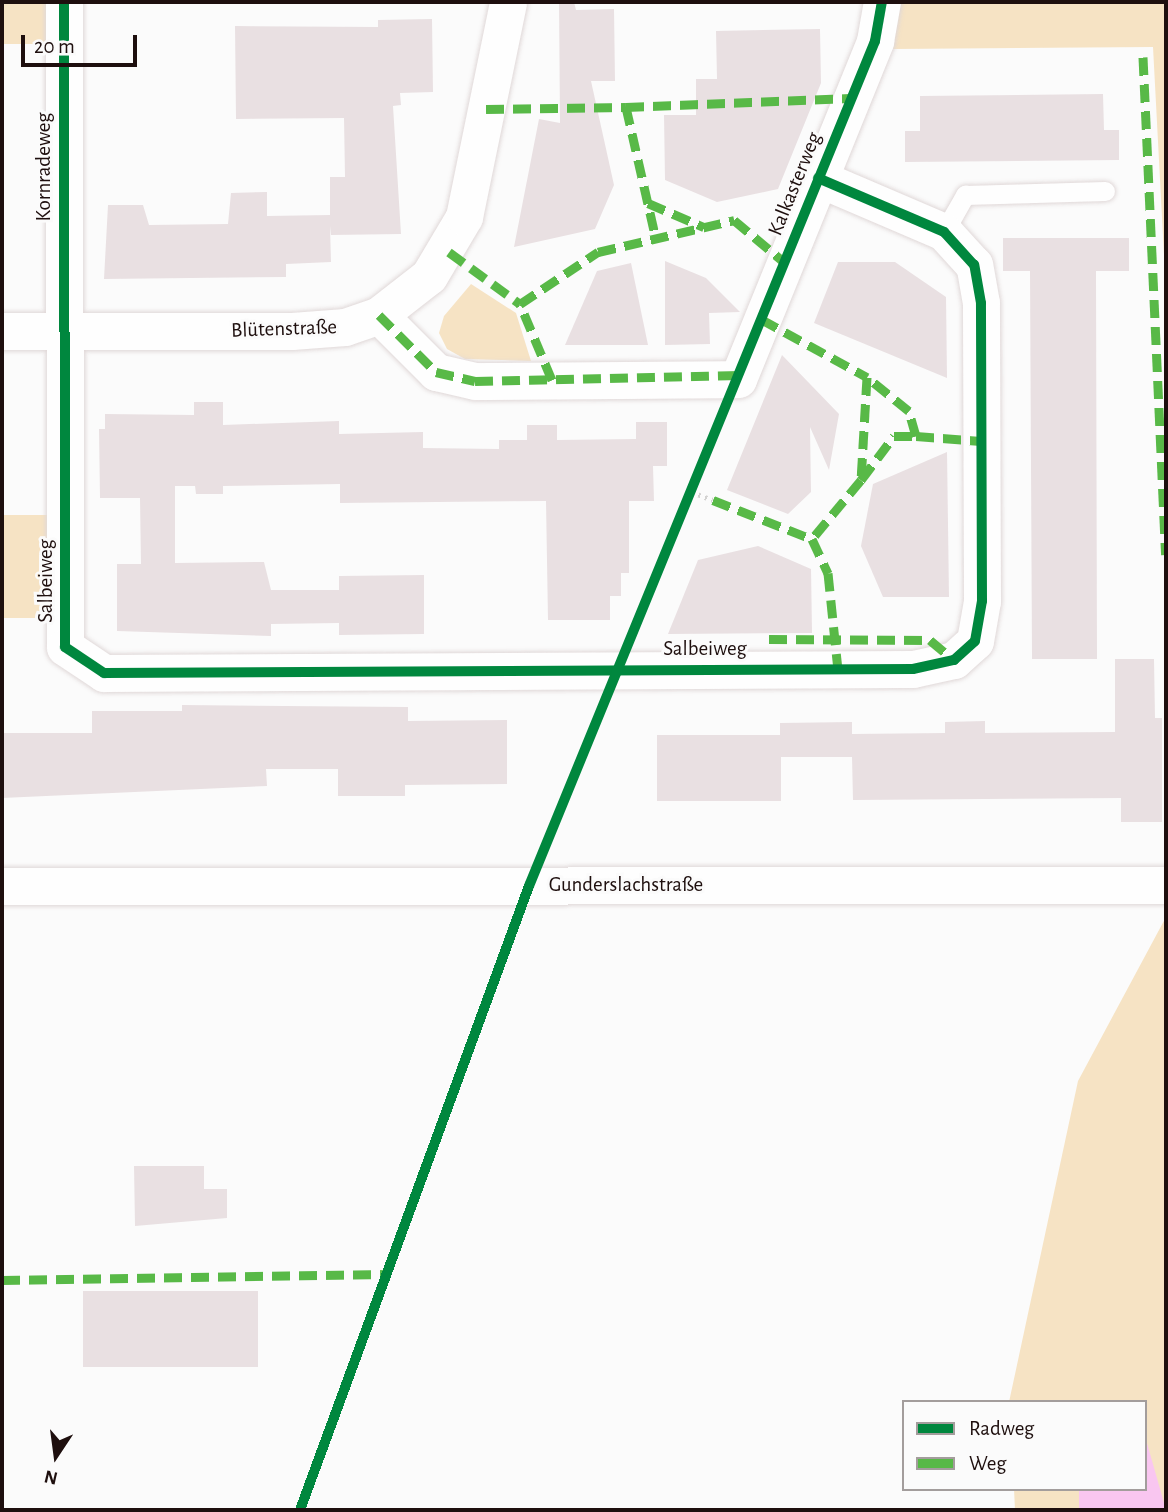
<!DOCTYPE html>
<meta charset="utf-8">
<style>
body{margin:0}
#map{position:relative;width:1168px;height:1512px;overflow:hidden;background:#fbfbfb;font-family:"Alegreya Sans",sans-serif}
div>[style]{position:absolute}
[style*='--x']{left:calc(var(--x)*1px);top:calc(var(--y)*1px);width:calc(var(--w)*1px);rotate:calc(var(--a)*1deg)}
.green>*{inset:0;background:#f6e3c4;transform-origin:0 0}
.water>*{inset:0;background:#f9c6f0}
.building>*{inset:0;background:#e9e0e2;transform-origin:0 0}
.path>*{height:4.5px;margin-top:-2.25px;transform-origin:0;background:repeating-linear-gradient(90deg,#d3d2d1 0 2px,transparent 0 7px)}
.roads{filter:drop-shadow(0 0 2px #e0d8d8) drop-shadow(0 0 2px #e0d8d8)}
.lane>*{height:19px;margin:-9.5px;padding:0 9.5px;transform-origin:9.5px;border-radius:9.5px;background:#fefefe}
.street>*{height:37px;margin:-18.5px;padding:0 18.5px;transform-origin:18.5px;border-radius:18.5px;background:#fefefe}
.quiet>*{height:9px;margin-top:-4.5px;transform-origin:0;background:repeating-linear-gradient(90deg,#58b947 0 18px,transparent 0 27px)}
.cycleway>*{height:10px;margin:-5px;padding:0 5px;transform-origin:5px;border-radius:5px;background:#00873e}
span{translate:-50% -50%;white-space:nowrap;text-align:center;line-height:1.15;-webkit-text-stroke:6px #fbfbfb;paint-order:stroke}
.street-label{font-size:21px;color:#1e0f0e}
.frame{position:absolute;inset:0;border:4px solid #1e0f0e;pointer-events:none}
.legend{position:absolute;left:902px;top:1400px;width:245px;height:91px;box-sizing:border-box;background:#fbfbfb;border:2px solid #a39d9c;margin:0;padding:9px 12px;list-style:none;font-size:21px;color:#1e0f0e}
.legend li{display:flex;align-items:center;gap:14px;height:35px}
.legend b{width:35px;border:2px solid #a39d9c}
.north{position:absolute;left:21px;top:1421px;width:70px;height:70px;-webkit-text-stroke:5px #fbfbfb;paint-order:stroke;rotate:193deg;font-size:19px;font-weight:700;line-height:28px;text-align:center;color:#1e0f0e}
.north::after{content:'';display:block;margin:auto;width:24px;height:32px;background:#1e0f0e;clip-path:polygon(50% 0,100% 100%,50% 72%,0 100%)}
.scale{position:absolute;left:21px;top:35px;width:116px;height:32px;box-sizing:border-box;border:4px solid #1e0f0e;border-top:0;padding-left:9px;font-size:21px;line-height:24px;white-space:nowrap;color:#1e0f0e;-webkit-text-stroke:5px #fbfbfb;paint-order:stroke}
</style>
<div id="map">
<div class="green">
<i style="left:2px;top:2px;width:45px;height:42px"></i>
<i style="clip-path:polygon(898px 2px,1166px 2px,1166px 293px,1153px 47px,893px 49px)"></i>
<i style="clip-path:polygon(471px 284px,516px 313px,531px 361px,465px 359px,447px 349px,439px 333px,444px 316px)"></i>
<i style="left:2px;top:515px;width:45px;height:103px"></i>
<i style="clip-path:polygon(1166px 917px,1166px 1510px,1015px 1510px,1014px 1489px,1145px 1489px,1145px 1402px,1009px 1402px,1078px 1081px)"></i>
</div>
<div class="water">
<i style="clip-path:polygon(1145px 1436px,1166px 1510px,1079px 1510px,1079px 1489px,1145px 1489px)"></i>
</div>
<div class="building">
<i style="clip-path:polygon(559px 2px,574px 2px,576px 10px,614px 9px,615px 81px,591px 81px,614px 185px,595px 229px,514px 247px,539px 119px,560px 123px)"></i>
<i style="clip-path:polygon(432px 19px,433px 92px,400px 93px,401px 105px,393px 106px,401px 234px,331px 235px,330px 226px,331px 262px,286px 264px,286px 277px,104px 279px,108px 205px,143px 205px,149px 225px,228px 224px,231px 193px,267px 192px,267px 216px,330px 215px,330px 177px,345px 177px,344px 118px,236px 119px,235px 26px,378px 27px,378px 20px)"></i>
<i style="clip-path:polygon(820px 29px,821px 83px,778px 189px,717px 202px,665px 180px,664px 115px,696px 115px,696px 79px,717px 79px,716px 31px)"></i>
<i style="clip-path:polygon(1103px 94px,1104px 130px,1119px 130px,1119px 160px,905px 162px,905px 131px,920px 131px,920px 96px)"></i>
<i style="clip-path:polygon(1003px 238px,1129px 238px,1129px 271px,1096px 271px,1097px 659px,1032px 659px,1030px 271px,1003px 271px)"></i>
<i style="clip-path:polygon(665px 261px,706px 278px,740px 312px,709px 313px,710px 344px,665px 345px)"></i>
<i style="clip-path:polygon(838px 262px,895px 262px,946px 297px,947px 378px,814px 323px)"></i>
<i style="clip-path:polygon(631px 263px,648px 345px,565px 345px,597px 271px)"></i>
<i style="clip-path:polygon(782px 355px,839px 414px,829px 470px,810px 427px,811px 492px,788px 514px,727px 490px)"></i>
<i style="clip-path:polygon(194px 402px,223px 402px,223px 425px,339px 421px,339px 434px,423px 432px,423px 448px,499px 449px,499px 440px,527px 440px,527px 425px,557px 425px,557px 440px,636px 439px,636px 422px,667px 422px,667px 466px,653px 466px,654px 501px,629px 501px,629px 573px,621px 573px,621px 596px,610px 596px,610px 620px,548px 620px,546px 501px,340px 503px,340px 484px,223px 486px,223px 494px,196px 494px,195px 486px,175px 486px,175px 563px,264px 562px,271px 590px,339px 590px,339px 576px,424px 575px,424px 634px,339px 635px,339px 623px,271px 624px,271px 636px,117px 631px,117px 564px,141px 564px,140px 498px,100px 498px,99px 429px,105px 429px,105px 414px,194px 415px)"></i>
<i style="clip-path:polygon(947px 452px,949px 597px,883px 597px,861px 546px,873px 484px)"></i>
<i style="clip-path:polygon(758px 546px,811px 569px,812px 633px,668px 634px,698px 560px)"></i>
<i style="clip-path:polygon(1115px 659px,1154px 659px,1155px 718px,1162px 718px,1162px 822px,1121px 822px,1121px 798px,853px 800px,852px 757px,781px 757px,781px 801px,657px 801px,657px 735px,780px 735px,780px 723px,852px 722px,852px 734px,945px 733px,945px 722px,985px 721px,985px 733px,1115px 732px)"></i>
<i style="clip-path:polygon(182px 705px,408px 707px,408px 721px,507px 720px,507px 784px,405px 785px,405px 796px,338px 796px,338px 769px,266px 769px,267px 786px,2px 798px,2px 733px,92px 733px,92px 711px,182px 711px)"></i>
<i style="clip-path:polygon(134px 1166px,204px 1166px,204px 1189px,227px 1189px,227px 1218px,135px 1226px)"></i>
<i style="left:258px;top:1291px;width:76px;height:175px;rotate:90deg"></i>
</div>
<div class="path">
<i style="--x:692;--y:492;--w:22;--a:21"></i>
<i style="--x:634;--y:634;--w:233;--a:-67.8"></i>
<i style="--x:545;--y:847;--w:153;--a:-67.3"></i>
</div>
<div class="roads">
<div class="lane">
<i style="--x:944;--y:232;--w:43;--a:-60.4"></i>
<i style="--x:965;--y:195;--w:140;--a:-1.6"></i>
</div>
<div class="street">
<i style="--x:64;--y:2;--w:645;--a:89.91"></i>
<i style="--x:65;--y:647;--w:47;--a:33.7"></i>
<i style="--x:104;--y:673;--w:809;--a:-0.28"></i>
<i style="--x:913;--y:669;--w:42;--a:-12.4"></i>
<i style="--x:954;--y:660;--w:28;--a:-42"></i>
<i style="--x:975;--y:641;--w:41;--a:-80.1"></i>
<i style="--x:982;--y:601;--w:298;--a:-90.2"></i>
<i style="--x:981;--y:303;--w:39;--a:-100"></i>
<i style="--x:974;--y:265;--w:45;--a:-132.3"></i>
<i style="--x:944;--y:232;--w:137;--a:-156.8"></i>
<i style="--x:379;--y:315;--w:81;--a:45"></i>
<i style="--x:436;--y:372;--w:40;--a:13"></i>
<i style="--x:475;--y:381;--w:263;--a:-0.4"></i>
<i style="--x:738;--y:379;--w:365;--a:-67.9"></i>
<i style="--x:875;--y:41;--w:40;--a:-80"></i>
<i style="--x:2;--y:331;--w:290;--a:0"></i>
<i style="--x:292;--y:331;--w:53;--a:-4.3"></i>
<i style="--x:345;--y:327;--w:36;--a:-19"></i>
<i style="--x:379;--y:315;--w:63;--a:-38"></i>
<i style="--x:429;--y:276;--w:69;--a:-59.3"></i>
<i style="--x:464;--y:217;--w:219;--a:-78.4"></i>
<i style="--x:2;--y:886;--w:1164;--a:-0.05"></i>
</div>
</div>
<div class="quiet">
<i style="--x:1143;--y:57;--w:498;--a:87.4"></i>
<i style="--x:626;--y:107;--w:225;--a:-2.3"></i>
<i style="--x:486;--y:109;--w:140;--a:-0.8"></i>
<i style="--x:626;--y:107;--w:135;--a:77.2"></i>
<i style="--x:648;--y:203;--w:61;--a:23.2"></i>
<i style="--x:449;--y:252;--w:88;--a:36.2"></i>
<i style="--x:379;--y:315;--w:81;--a:45"></i>
<i style="--x:436;--y:372;--w:40;--a:13"></i>
<i style="--x:475;--y:381;--w:265;--a:-1.3"></i>
<i style="--x:761;--y:319;--w:121;--a:28.7"></i>
<i style="--x:867;--y:377;--w:103;--a:93.3"></i>
<i style="--x:861;--y:480;--w:77;--a:129.7"></i>
<i style="--x:552;--y:380;--w:82;--a:-112.8"></i>
<i style="--x:520;--y:304;--w:94;--a:-33.7"></i>
<i style="--x:598;--y:252;--w:140;--a:-13.2"></i>
<i style="--x:734;--y:220;--w:65;--a:40"></i>
<i style="--x:916;--y:436;--w:65;--a:4.4"></i>
<i style="--x:861;--y:480;--w:55;--a:-53.1"></i>
<i style="--x:894;--y:436;--w:22;--a:0"></i>
<i style="--x:916;--y:436;--w:26;--a:-106"></i>
<i style="--x:909;--y:411;--w:54;--a:-141"></i>
<i style="--x:713;--y:500;--w:106;--a:21.5"></i>
<i style="--x:812;--y:539;--w:38;--a:65"></i>
<i style="--x:828;--y:573;--w:98;--a:84.1"></i>
<i style="--x:769;--y:639;--w:161;--a:0.4"></i>
<i style="--x:930;--y:640;--w:31;--a:40"></i>
<i style="--x:2;--y:1280;--w:385;--a:-0.9"></i>
</div>
<div class="cycleway">
<i style="--x:64;--y:2;--w:645;--a:89.91"></i>
<i style="--x:65;--y:647;--w:47;--a:33.7"></i>
<i style="--x:104;--y:673;--w:809;--a:-0.28"></i>
<i style="--x:913;--y:669;--w:42;--a:-12.4"></i>
<i style="--x:954;--y:660;--w:28;--a:-42"></i>
<i style="--x:975;--y:641;--w:41;--a:-80.1"></i>
<i style="--x:982;--y:601;--w:298;--a:-90.2"></i>
<i style="--x:981;--y:303;--w:39;--a:-100"></i>
<i style="--x:974;--y:265;--w:45;--a:-132.3"></i>
<i style="--x:944;--y:232;--w:137;--a:-156.8"></i>
<i style="--x:300;--y:1510;--w:665;--a:-69.85"></i>
<i style="--x:529;--y:886;--w:913;--a:-67.73"></i>
<i style="--x:875;--y:41;--w:40;--a:-80"></i>
</div>
<div class="street-label">
<span style="left:44px;top:167px;rotate:-90deg">Kornradeweg</span>
<span style="left:795px;top:184px;rotate:-68deg">Kalkasterweg</span>
<span style="left:284px;top:329px;rotate:-2deg">Blütenstraße</span>
<span style="left:46px;top:581px;rotate:-90deg">Salbeiweg</span>
<span style="left:705px;top:649px">Salbeiweg</span>
<span style="left:626px;top:885px">Gunderslachstraße</span>
</div>
<div class="frame"></div>
<ul class="legend">
<li><b style="height:9px;background:#00873e"></b>Radweg</li>
<li><b style="height:9px;background:#58b947"></b>Weg</li>
</ul>
<div class="north">N</div>
<div class="scale">20 m</div>
</div>
